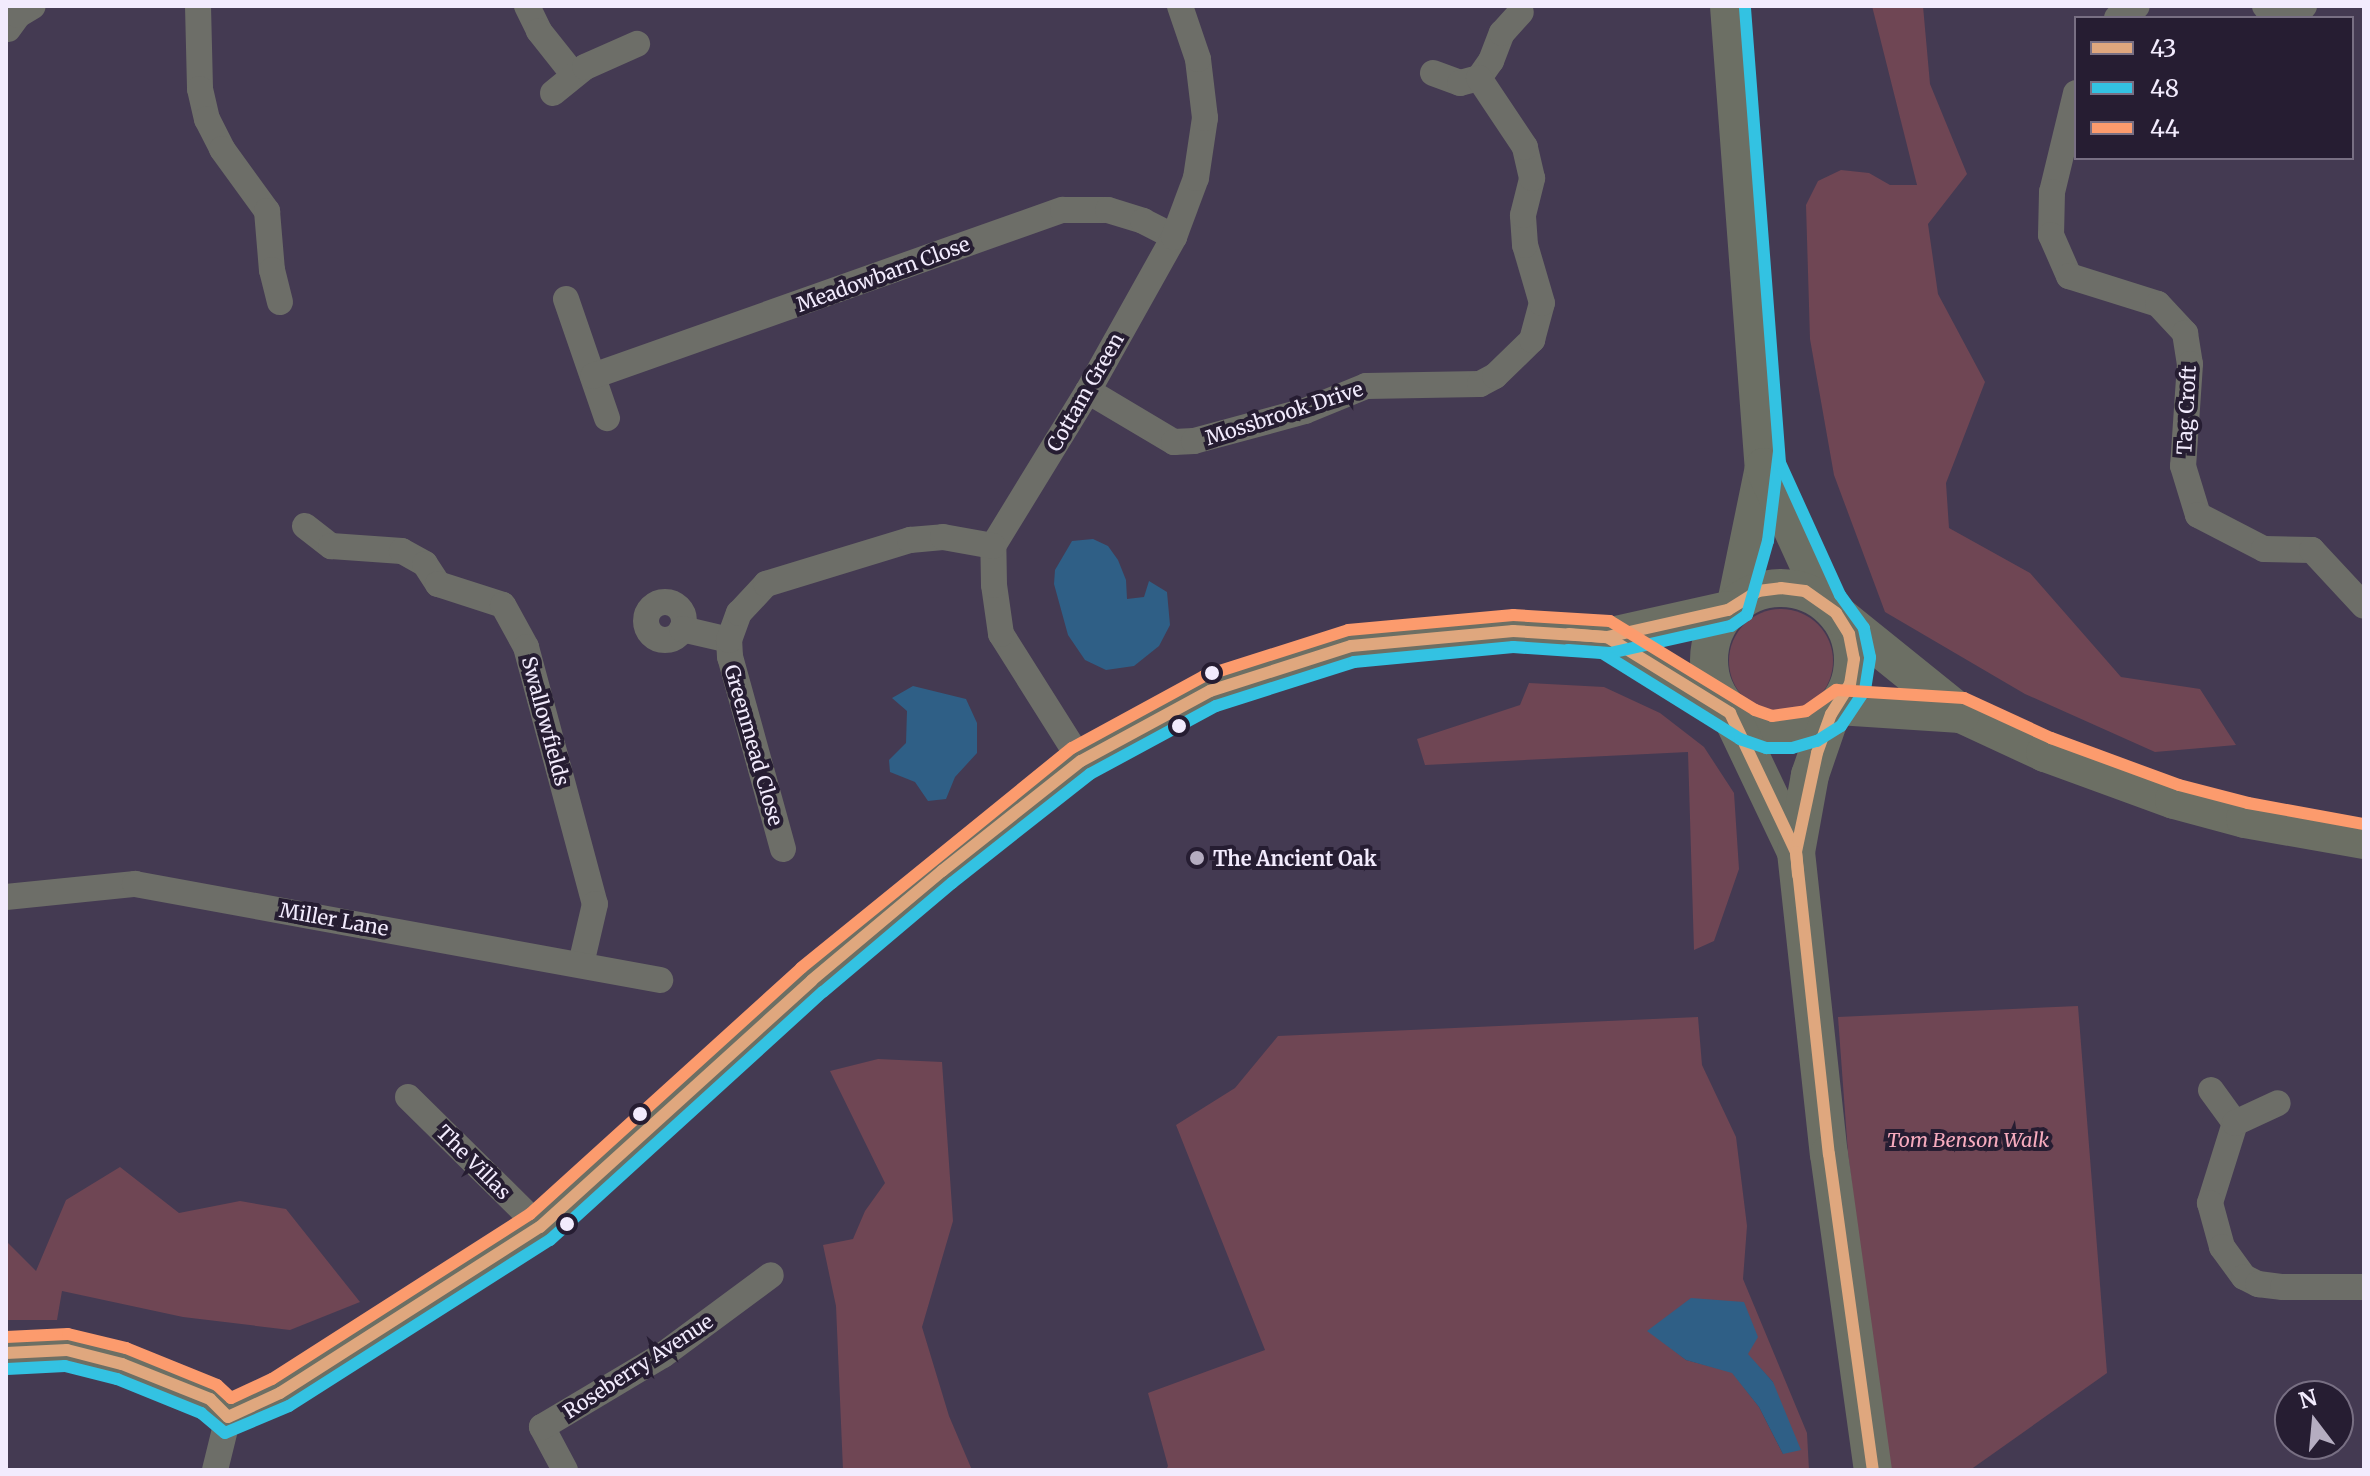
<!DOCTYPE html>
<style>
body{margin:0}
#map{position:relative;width:2370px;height:1476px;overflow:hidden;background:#443a52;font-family:Merriweather,serif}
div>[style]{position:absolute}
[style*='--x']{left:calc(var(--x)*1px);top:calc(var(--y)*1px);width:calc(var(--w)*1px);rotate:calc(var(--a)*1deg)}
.green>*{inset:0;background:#6f4654}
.round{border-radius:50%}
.water>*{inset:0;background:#2f5f86}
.street>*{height:26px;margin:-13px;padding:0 13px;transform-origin:13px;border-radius:13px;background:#6d6e68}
.street>.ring{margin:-13px;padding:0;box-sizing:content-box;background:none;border:26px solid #6d6e68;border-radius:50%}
.secondary>*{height:38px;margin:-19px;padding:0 19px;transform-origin:19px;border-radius:19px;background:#6c6f64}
.secondary>.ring{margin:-19px;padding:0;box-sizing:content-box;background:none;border:38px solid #6c6f64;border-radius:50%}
.bus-1>*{height:12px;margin:-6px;padding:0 6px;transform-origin:6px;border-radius:6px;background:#dfa77e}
.bus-2>*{height:12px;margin:-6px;padding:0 6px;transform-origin:6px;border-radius:6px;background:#33c2e2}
.bus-3>*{height:12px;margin:-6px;padding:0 6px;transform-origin:6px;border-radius:6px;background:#fc9b6d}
.dots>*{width:22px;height:22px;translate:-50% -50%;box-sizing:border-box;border:4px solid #261d32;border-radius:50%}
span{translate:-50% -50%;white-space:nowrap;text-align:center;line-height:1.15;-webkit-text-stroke:8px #261d32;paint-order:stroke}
.street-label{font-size:20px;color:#f2ebfd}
.poi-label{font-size:20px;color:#f2ebfd;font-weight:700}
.left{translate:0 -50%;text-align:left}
.park-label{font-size:20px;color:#f7abbe;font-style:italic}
.frame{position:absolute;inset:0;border:8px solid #f2ebfd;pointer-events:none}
.legend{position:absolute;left:2074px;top:16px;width:280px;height:144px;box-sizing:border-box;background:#261d32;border:2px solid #786f83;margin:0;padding:10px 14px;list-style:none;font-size:24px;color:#f2ebfd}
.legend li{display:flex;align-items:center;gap:16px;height:40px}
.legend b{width:40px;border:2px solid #786f83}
.north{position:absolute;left:2274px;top:1380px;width:80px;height:80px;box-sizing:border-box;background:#261d32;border:2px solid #786f83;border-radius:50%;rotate:344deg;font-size:22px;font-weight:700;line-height:32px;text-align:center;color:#f2ebfd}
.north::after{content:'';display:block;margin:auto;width:28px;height:36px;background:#b5adc1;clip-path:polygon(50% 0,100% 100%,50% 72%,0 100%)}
</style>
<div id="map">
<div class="green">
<i style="clip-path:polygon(1872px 6px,1923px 6px,1930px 84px,1967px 174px,1928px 224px,1938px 294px,1985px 382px,1946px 483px,1949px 528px,2030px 573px,2121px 677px,2200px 689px,2236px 745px,2155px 752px,2025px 694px,1885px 612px,1834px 475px,1810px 339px,1806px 205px,1818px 181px,1841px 170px,1869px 173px,1890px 185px,1917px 185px)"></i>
<i class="round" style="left:1729px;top:609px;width:104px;height:104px"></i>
<i style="clip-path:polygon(1529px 683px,1604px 687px,1660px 713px,1704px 747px,1734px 793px,1739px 869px,1714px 941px,1694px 950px,1688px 752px,1425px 765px,1417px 739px,1520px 705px)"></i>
<i style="clip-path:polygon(2078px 1006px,2107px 1373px,1970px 1470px,1887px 1470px,1848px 1153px,1838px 1017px)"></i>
<i style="clip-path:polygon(evenodd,1698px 1017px,1702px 1065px,1736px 1137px,1747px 1226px,1743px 1279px,1807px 1433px,1809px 1470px,1166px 1470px,1168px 1466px,1148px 1393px,1265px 1350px,1176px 1125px,1235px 1088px,1278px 1036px,1698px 1017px,1648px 1330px,1747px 1354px,1773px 1382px,1783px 1454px,1759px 1407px,1732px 1372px,1686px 1360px,1648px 1330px)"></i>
<i style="clip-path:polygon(878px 1059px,942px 1062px,953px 1221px,922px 1327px,949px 1416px,972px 1470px,843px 1470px,836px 1306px,823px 1245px,853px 1239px,865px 1211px,885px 1183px,830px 1071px)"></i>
<i style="clip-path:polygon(120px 1167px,179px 1213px,240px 1201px,286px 1209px,360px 1302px,290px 1330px,183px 1317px,62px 1291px,57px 1320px,6px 1320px,6px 1241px,36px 1271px,66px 1200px)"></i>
</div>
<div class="water">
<i style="clip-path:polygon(1093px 539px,1108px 546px,1118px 560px,1126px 580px,1127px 599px,1144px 597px,1149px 581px,1167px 592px,1170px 625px,1159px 646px,1134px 666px,1106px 670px,1085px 660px,1068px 635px,1054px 584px,1055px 570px,1072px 541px)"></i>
<i style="clip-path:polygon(913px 686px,966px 699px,977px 723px,977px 753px,955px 777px,946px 799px,928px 801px,915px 782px,890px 772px,889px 760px,906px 743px,907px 711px,892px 698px)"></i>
<i style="clip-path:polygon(1691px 1298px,1744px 1302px,1758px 1337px,1748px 1354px,1773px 1382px,1801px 1450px,1783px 1454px,1759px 1407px,1732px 1373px,1686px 1360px,1647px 1331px)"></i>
</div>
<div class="street">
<i style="--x:198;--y:6;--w:83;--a:88.6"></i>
<i style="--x:200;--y:89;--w:31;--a:77"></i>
<i style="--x:207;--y:119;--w:34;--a:63"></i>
<i style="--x:222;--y:149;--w:77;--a:54"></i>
<i style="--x:267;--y:211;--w:59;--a:85.2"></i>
<i style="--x:272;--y:270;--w:33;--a:76"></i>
<i style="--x:527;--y:6;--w:28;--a:64"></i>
<i style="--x:539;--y:31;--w:56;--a:51.5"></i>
<i style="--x:2265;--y:6;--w:39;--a:0"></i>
<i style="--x:2117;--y:18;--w:23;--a:-31"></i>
<i style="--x:8;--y:29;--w:17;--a:-54"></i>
<i style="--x:18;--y:15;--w:17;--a:-31"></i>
<i style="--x:1433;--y:73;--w:29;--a:20"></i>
<i style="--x:1460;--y:83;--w:20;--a:-15"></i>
<i style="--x:1479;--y:78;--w:21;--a:-55"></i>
<i style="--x:1491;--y:61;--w:30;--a:-69"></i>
<i style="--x:1502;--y:33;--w:28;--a:-48"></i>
<i style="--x:553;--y:93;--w:41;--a:-39.1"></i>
<i style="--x:585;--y:67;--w:57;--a:-23.9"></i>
<i style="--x:2076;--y:93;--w:102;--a:103.6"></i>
<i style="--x:2052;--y:192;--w:43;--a:91.3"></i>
<i style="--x:2051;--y:235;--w:45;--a:66.3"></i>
<i style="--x:2069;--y:276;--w:93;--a:17.5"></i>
<i style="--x:2158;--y:304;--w:40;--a:47"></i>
<i style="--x:2185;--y:333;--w:31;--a:81"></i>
<i style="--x:2190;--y:364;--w:102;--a:93.9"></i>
<i style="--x:2183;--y:466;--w:51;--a:73"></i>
<i style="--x:2198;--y:515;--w:74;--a:27.3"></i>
<i style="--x:2264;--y:549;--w:48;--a:1.2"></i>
<i style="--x:2312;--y:550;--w:76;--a:47.1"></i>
<i style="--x:566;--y:299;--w:126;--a:71"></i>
<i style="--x:593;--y:376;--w:498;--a:-19.5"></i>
<i style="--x:1063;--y:210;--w:45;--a:0"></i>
<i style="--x:1108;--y:210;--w:37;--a:17"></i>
<i style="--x:1143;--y:221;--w:35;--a:27"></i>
<i style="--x:1088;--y:391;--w:100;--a:30.7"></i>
<i style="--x:1174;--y:442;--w:20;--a:-3"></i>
<i style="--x:1194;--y:441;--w:115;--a:-15.1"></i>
<i style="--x:1305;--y:411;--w:66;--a:-22.3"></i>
<i style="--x:1366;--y:386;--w:114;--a:-1"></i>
<i style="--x:1480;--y:384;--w:17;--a:-28"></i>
<i style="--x:1495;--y:376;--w:52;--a:-44.2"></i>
<i style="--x:1532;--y:340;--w:38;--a:-75"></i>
<i style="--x:1542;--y:303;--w:60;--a:-106.3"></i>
<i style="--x:1525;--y:245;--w:30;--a:-94"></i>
<i style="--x:1523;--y:215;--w:38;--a:-76"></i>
<i style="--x:1532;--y:178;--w:32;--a:-103"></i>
<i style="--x:1525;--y:147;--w:83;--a:-123.7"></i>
<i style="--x:305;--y:526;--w:33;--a:38"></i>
<i style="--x:331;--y:546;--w:71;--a:4"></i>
<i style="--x:402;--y:551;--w:26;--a:29"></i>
<i style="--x:425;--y:564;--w:24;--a:57"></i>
<i style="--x:438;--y:584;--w:68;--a:17.9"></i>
<i style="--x:503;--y:605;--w:48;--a:61.3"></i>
<i style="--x:526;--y:647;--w:266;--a:75"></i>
<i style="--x:595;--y:904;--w:62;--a:103.1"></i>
<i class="ring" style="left:646px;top:602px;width:12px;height:12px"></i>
<i style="--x:682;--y:629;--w:48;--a:13.2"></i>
<i style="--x:1081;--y:761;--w:150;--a:-122.2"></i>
<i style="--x:1001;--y:634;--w:49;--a:-98.1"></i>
<i style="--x:994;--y:585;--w:39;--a:-91"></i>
<i style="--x:993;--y:546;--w:182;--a:-58.5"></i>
<i style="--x:1088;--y:391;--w:176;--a:-60.8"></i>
<i style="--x:1174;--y:237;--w:63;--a:-69.6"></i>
<i style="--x:1196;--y:178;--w:61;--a:-81.5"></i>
<i style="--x:1205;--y:118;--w:59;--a:-96.8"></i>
<i style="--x:1198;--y:59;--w:56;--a:-108.8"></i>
<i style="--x:783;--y:849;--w:199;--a:-105.4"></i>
<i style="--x:730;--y:657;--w:17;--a:-93"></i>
<i style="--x:729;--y:640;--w:29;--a:-70"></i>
<i style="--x:739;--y:613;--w:40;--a:-47"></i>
<i style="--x:766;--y:584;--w:151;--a:-17"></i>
<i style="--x:910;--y:540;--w:33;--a:-5"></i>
<i style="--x:943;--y:537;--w:51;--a:10.2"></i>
<i style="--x:6;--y:897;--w:130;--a:-5.8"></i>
<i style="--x:135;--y:884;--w:534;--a:10.36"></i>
<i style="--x:2211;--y:1090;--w:41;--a:54"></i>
<i style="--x:2235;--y:1123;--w:84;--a:107.4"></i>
<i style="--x:2210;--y:1203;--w:46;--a:74.7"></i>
<i style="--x:2222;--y:1247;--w:37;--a:54"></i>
<i style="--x:2244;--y:1277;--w:16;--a:27"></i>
<i style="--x:2258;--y:1284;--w:25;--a:7"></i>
<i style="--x:2283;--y:1287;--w:81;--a:0"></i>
<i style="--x:408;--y:1097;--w:185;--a:44.6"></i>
<i style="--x:2235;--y:1123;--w:47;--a:-24.9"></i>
<i style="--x:215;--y:1470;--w:55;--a:-76.2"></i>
<i style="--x:565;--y:1470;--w:49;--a:-118.1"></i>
<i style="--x:542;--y:1427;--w:141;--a:-30.8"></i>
<i style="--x:663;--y:1355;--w:134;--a:-36.5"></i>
</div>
<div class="secondary">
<i style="--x:1729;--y:6;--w:462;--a:85.7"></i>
<i style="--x:1764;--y:467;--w:139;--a:101.6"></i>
<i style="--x:1764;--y:467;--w:149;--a:65.5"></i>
<i class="ring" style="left:1709px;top:588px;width:106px;height:106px"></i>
<i style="--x:1836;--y:613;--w:161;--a:38.9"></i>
<i style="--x:1961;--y:714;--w:93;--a:24.9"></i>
<i style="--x:2045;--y:753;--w:137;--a:20"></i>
<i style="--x:2174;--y:800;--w:73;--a:15"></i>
<i style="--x:2245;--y:819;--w:121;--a:10"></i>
<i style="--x:1607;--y:637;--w:139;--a:30.8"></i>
<i style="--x:1838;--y:706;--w:123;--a:3.7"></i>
<i style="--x:1730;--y:713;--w:154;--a:64.6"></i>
<i style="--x:1831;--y:714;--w:65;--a:109"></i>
<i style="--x:1810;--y:775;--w:78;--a:100.3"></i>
<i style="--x:1796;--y:852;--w:304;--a:83.8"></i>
<i style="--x:1829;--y:1154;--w:319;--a:82.1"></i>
<i style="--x:6;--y:1353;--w:61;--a:-2.8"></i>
<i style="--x:67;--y:1350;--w:57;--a:14.3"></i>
<i style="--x:122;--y:1364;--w:95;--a:21.7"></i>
<i style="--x:210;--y:1399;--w:25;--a:45"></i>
<i style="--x:228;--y:1417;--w:57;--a:-24.8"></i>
<i style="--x:280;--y:1393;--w:308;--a:-32.6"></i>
<i style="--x:540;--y:1227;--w:367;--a:-42.2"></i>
<i style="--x:812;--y:980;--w:170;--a:-40"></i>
<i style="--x:942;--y:871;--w:177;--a:-38.4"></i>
<i style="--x:1081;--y:761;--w:147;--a:-28.5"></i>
<i style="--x:1210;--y:691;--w:148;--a:-17.7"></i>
<i style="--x:1351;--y:646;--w:163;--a:-5.3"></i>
<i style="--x:1513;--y:631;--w:94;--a:3.7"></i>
<i style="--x:1607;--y:637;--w:124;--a:-12.6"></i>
</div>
<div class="bus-1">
<i style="--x:1569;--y:634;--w:38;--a:5"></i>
<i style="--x:1607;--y:637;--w:145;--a:31.7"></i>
<i style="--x:1730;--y:713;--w:154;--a:64.6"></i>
<i style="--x:1796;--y:852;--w:23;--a:85"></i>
<i style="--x:6;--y:1353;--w:61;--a:-2.8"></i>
<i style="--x:67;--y:1350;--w:57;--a:14.3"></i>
<i style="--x:122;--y:1364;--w:95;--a:21.7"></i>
<i style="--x:210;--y:1399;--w:25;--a:45"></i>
<i style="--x:228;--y:1417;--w:57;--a:-24.8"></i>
<i style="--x:280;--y:1393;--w:308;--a:-32.6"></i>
<i style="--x:540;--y:1227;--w:367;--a:-42.2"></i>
<i style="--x:812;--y:980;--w:170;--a:-40"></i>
<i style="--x:942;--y:871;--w:177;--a:-38.4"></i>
<i style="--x:1081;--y:761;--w:147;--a:-28.5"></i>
<i style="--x:1210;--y:691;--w:148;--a:-17.7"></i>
<i style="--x:1351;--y:646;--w:163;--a:-5.3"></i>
<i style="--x:1513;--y:631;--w:94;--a:3.7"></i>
<i style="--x:1607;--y:637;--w:124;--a:-12.6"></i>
<i style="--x:1728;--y:610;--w:36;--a:-32"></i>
<i style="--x:1758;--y:591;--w:23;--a:-7"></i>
<i style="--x:1781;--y:588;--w:24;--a:7"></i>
<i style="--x:1805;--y:591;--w:38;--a:35"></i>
<i style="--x:1836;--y:613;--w:25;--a:58"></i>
<i style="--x:1849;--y:634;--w:25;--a:79"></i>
<i style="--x:1854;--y:659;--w:25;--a:99"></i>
<i style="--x:1850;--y:684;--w:36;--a:122"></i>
<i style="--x:1831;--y:714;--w:41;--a:109.7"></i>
<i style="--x:1817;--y:753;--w:101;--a:102"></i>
<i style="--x:1796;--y:852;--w:304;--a:83.8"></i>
<i style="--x:1829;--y:1154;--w:319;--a:82.1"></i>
</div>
<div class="bus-2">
<i style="--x:1568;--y:650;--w:42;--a:4.1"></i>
<i style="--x:1610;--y:653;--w:124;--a:-12.6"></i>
<i style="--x:1731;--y:626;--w:19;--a:-35"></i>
<i style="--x:1747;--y:615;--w:77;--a:-74.2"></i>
<i style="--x:1768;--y:541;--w:90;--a:-83"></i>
<i style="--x:7;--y:1369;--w:58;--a:-3"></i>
<i style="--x:65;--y:1366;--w:54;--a:14"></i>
<i style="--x:117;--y:1379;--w:91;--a:22"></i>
<i style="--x:201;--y:1413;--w:31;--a:40"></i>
<i style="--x:225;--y:1433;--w:69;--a:-22.9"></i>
<i style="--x:289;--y:1406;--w:309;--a:-32.5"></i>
<i style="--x:550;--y:1240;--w:369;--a:-42.3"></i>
<i style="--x:823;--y:992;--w:169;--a:-40.2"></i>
<i style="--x:952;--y:883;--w:176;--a:-38.3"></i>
<i style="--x:1090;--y:774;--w:143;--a:-28.4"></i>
<i style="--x:1216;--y:706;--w:145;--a:-17.7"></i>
<i style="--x:1354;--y:662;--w:160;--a:-5.4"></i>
<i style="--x:1513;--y:647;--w:89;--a:3.9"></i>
<i style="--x:1602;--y:653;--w:163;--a:31.9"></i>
<i style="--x:1740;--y:739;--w:28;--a:19"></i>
<i style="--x:1766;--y:748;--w:26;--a:0"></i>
<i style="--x:1792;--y:748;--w:26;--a:-16"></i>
<i style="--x:1817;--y:741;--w:28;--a:-32"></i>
<i style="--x:1841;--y:726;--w:43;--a:-56.3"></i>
<i style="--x:1865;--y:690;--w:33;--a:-81"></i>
<i style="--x:1870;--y:657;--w:30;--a:-102"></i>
<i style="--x:1864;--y:628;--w:41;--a:-126"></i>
<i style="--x:1840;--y:595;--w:145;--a:-114.4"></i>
<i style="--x:1780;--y:463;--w:458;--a:-94.4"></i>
</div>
<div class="bus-3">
<i style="--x:6;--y:1337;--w:62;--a:-2.8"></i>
<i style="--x:68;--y:1334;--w:60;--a:13.6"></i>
<i style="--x:126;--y:1348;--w:98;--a:22.1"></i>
<i style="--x:217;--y:1385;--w:19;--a:43"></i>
<i style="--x:231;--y:1398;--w:45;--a:-24.9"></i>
<i style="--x:272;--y:1379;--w:306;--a:-32.6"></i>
<i style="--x:530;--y:1214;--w:366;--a:-42.2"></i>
<i style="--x:801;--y:968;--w:349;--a:-39.1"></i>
<i style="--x:1072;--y:748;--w:150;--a:-28.6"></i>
<i style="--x:1204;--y:676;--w:151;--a:-17.7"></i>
<i style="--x:1348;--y:630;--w:166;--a:-5.2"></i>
<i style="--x:1513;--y:615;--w:97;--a:3.5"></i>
<i style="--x:1610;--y:621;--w:170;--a:31.5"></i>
<i style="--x:1755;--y:710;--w:18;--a:19"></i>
<i style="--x:1772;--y:716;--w:34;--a:-8"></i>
<i style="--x:1806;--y:711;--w:37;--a:-35"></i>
<i style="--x:1836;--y:690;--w:128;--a:3.6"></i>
<i style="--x:1964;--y:698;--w:96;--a:24.7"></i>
<i style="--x:2051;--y:738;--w:136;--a:20.2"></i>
<i style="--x:2179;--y:785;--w:71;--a:14.6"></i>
<i style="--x:2248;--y:803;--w:118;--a:10.3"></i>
</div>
<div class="dots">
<i style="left:1212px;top:673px;background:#f2ebfd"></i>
<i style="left:1179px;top:726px;background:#f2ebfd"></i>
<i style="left:1197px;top:858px;background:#b5adc1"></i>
<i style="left:640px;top:1114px;background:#f2ebfd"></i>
<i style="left:567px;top:1224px;background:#f2ebfd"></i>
</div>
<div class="street-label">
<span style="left:883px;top:274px;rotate:-20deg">Meadowbarn Close</span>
<span style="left:1085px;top:392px;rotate:-60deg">Cottam Green</span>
<span style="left:2186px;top:410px;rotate:-87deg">Tag Croft</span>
<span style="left:1284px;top:413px;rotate:-18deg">Mossbrook Drive</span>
<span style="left:546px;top:721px;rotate:75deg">Swallowfields</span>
<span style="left:754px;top:745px;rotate:74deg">Greenmead Close</span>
<span style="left:334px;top:919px;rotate:10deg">Miller Lane</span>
<span style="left:474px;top:1162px;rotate:45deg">The Villas</span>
<span style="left:638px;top:1366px;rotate:-33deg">Roseberry Avenue</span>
</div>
<div class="poi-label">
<span class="left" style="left:1213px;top:858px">The Ancient Oak</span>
</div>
<div class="park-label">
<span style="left:1968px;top:1139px">Tom Benson Walk</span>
</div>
<div class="frame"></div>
<ul class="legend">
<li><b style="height:10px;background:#dfa77e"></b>43</li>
<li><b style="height:10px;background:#33c2e2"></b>48</li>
<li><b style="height:10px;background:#fc9b6d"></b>44</li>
</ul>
<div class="north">N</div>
</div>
